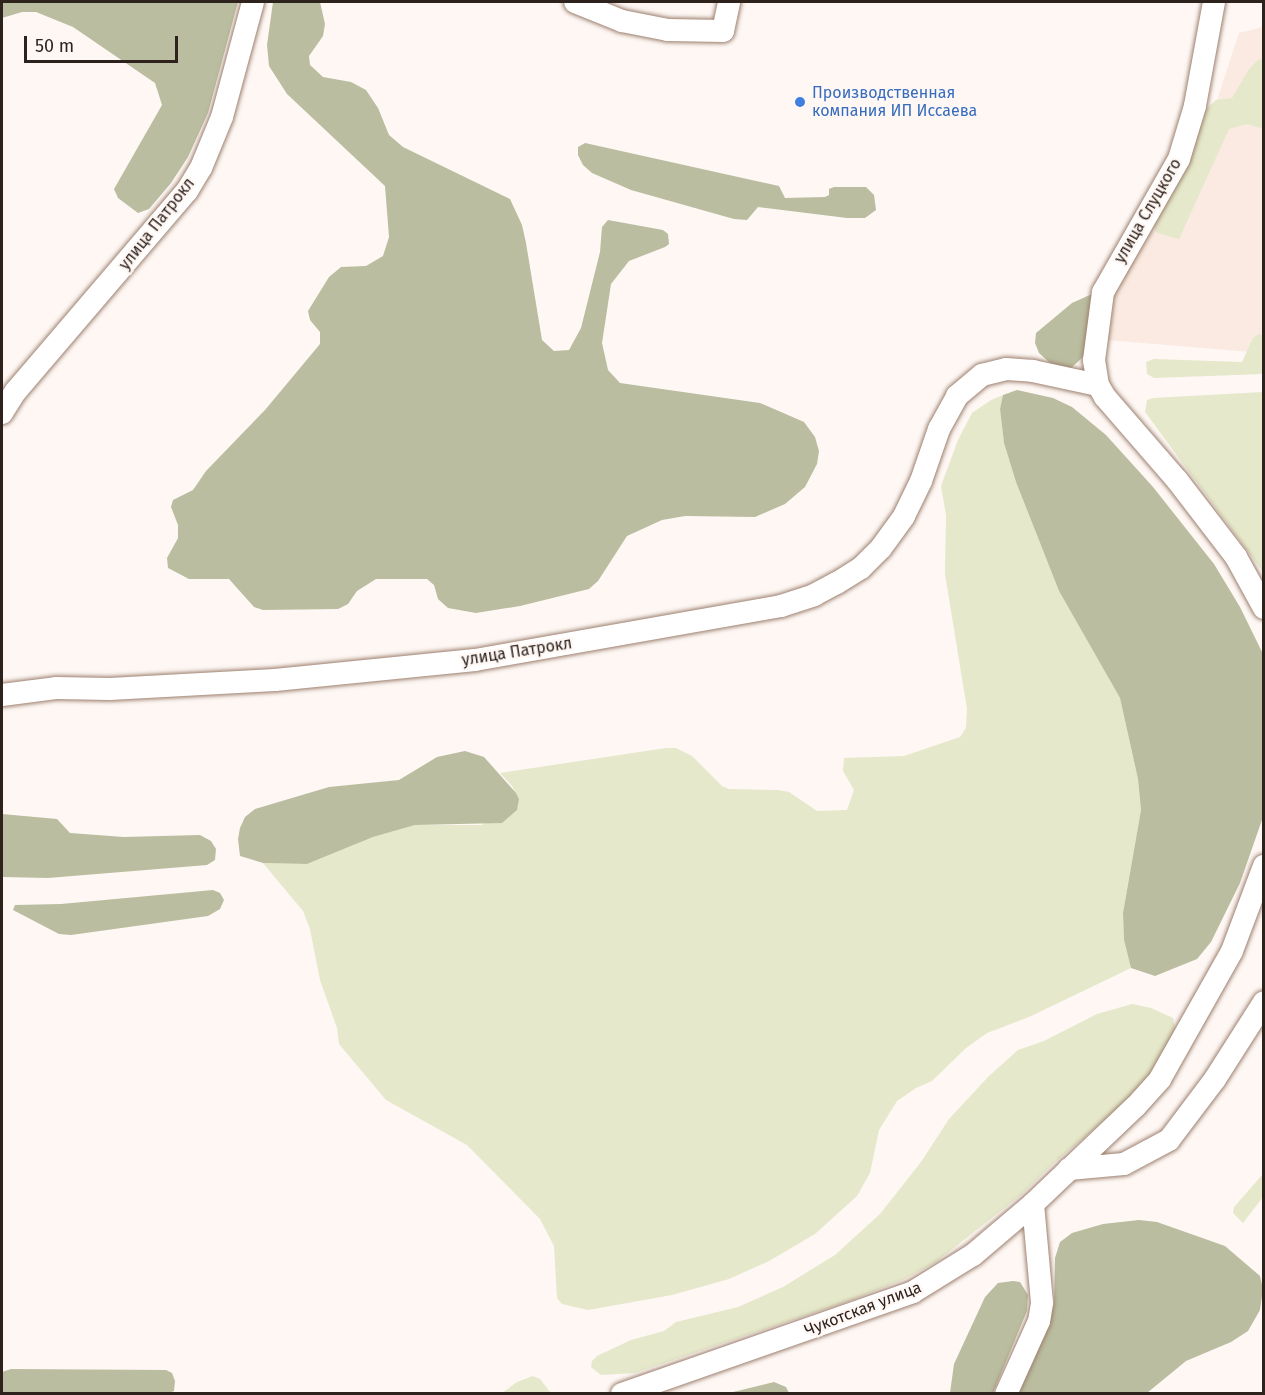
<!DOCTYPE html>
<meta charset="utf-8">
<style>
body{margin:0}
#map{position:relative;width:1265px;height:1395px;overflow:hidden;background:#fef7f4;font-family:"Fira Sans",sans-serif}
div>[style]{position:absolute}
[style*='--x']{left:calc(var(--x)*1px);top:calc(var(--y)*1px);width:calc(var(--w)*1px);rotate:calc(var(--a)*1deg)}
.built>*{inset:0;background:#faeae1}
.green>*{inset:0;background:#e5e8ca}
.forest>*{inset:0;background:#babd9f}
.roads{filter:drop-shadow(0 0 2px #9d806f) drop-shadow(0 0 2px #9d806f)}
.street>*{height:22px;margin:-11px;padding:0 11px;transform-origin:11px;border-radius:11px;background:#fff}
.dots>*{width:16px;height:16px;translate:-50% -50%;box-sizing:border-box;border:3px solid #fef7f4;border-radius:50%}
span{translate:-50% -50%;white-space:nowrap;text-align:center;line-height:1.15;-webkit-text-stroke:4.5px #fef7f4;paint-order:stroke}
.shop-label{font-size:16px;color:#366cbe}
.left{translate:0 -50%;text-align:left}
.street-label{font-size:16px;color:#2e221c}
.frame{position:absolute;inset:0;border:3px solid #2e221c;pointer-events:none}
.scale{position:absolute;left:24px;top:36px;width:154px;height:27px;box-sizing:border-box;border:3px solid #2e221c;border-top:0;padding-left:8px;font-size:18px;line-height:21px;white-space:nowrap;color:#2e221c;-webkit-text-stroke:4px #fef7f4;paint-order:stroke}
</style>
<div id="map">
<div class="built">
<i style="clip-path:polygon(1263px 27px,1263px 353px,1107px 340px,1109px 309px,1134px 251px,1206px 134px,1239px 33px)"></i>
</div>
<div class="green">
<i style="clip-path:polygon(1259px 59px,1263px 60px,1263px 129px,1247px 124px,1229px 129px,1179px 239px,1157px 233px,1153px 225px,1205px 110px,1216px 100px,1232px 98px,1249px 69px)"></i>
<i style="clip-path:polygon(1259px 334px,1263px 336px,1263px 374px,1154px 378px,1147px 374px,1146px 362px,1154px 359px,1242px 362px,1253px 338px)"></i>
<i style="clip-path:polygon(1263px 392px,1264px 392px,1263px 572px,1145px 412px,1147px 400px,1153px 398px)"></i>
<i style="clip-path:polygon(1003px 395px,1000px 409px,1004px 443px,1016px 482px,1059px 591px,1120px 698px,1138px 779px,1141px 810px,1123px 913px,1124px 940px,1131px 968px,1029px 1017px,987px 1033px,966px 1048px,932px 1081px,916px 1088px,897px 1101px,879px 1130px,870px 1173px,857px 1196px,815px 1234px,769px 1261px,729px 1279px,672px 1295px,588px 1310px,562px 1304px,557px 1298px,554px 1246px,540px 1219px,467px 1145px,386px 1100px,339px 1044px,337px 1028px,320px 980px,310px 929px,303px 911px,263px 863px,307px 864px,373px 837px,415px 825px,482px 825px,519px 799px,512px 786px,500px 773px,666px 748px,676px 748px,692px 756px,722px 786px,729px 789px,778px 790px,789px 792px,817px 811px,847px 810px,854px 790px,843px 771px,844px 758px,904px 756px,960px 737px,966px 728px,967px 709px,945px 574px,946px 515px,941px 486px,958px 440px,972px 413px,991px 400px)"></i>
<i style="clip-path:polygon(1132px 1004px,1151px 1008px,1173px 1018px,1175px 1027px,1173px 1036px,1149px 1077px,1127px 1101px,1054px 1163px,1022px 1194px,936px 1262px,905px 1279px,849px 1301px,635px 1373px,601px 1375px,591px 1367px,592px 1361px,597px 1356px,631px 1340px,664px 1331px,676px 1322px,738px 1307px,783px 1287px,835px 1255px,880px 1214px,921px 1162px,949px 1119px,988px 1077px,1018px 1050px,1044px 1041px,1097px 1014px)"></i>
<i style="clip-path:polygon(1263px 1174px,1263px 1197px,1243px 1223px,1233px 1213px,1234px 1207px)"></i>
<i style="clip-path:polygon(533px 1376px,540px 1379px,551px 1393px,502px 1393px,517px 1382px)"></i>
</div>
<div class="forest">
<i style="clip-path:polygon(2px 2px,238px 2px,208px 113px,188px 157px,171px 183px,149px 209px,138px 213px,118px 198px,114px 189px,162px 105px,155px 83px,73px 27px,36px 12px,22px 12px,2px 18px)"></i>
<i style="clip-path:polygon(273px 2px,320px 2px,325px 24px,323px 36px,309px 56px,310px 65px,323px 77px,351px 82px,366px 90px,378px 108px,389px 135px,403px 147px,510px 199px,522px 225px,526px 243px,542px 340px,554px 351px,569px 350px,581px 328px,600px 252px,602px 227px,608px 220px,663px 230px,668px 234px,669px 244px,665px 247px,629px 261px,611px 284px,602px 343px,608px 370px,620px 383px,760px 403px,804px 422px,815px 437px,819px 451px,817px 464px,805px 487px,785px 504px,755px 517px,685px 516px,662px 520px,627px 536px,598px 581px,589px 589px,520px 606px,476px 613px,448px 608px,438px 599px,434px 585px,427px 579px,376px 579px,357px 591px,348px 604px,338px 609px,263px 610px,254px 607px,229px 579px,189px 579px,168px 568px,167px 558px,178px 538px,178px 525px,171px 507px,173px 500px,193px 490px,206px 471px,265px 410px,320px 344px,320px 332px,310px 320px,308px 311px,329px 277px,341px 267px,366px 266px,383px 256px,389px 237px,385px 186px,287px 94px,269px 66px,267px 45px)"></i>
<i style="clip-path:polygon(585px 143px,779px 186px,785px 198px,825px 197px,829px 195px,829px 189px,834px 187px,866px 187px,874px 195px,876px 210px,865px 218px,847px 218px,758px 207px,747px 220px,734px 219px,631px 190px,592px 173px,583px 165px,578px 155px,578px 147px)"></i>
<i style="clip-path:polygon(1092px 294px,1083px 357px,1070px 369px,1050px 363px,1039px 353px,1035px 343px,1036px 333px,1072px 303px)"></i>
<i style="clip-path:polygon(1017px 390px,1053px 398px,1072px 407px,1106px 435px,1153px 487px,1214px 564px,1240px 607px,1263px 654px,1263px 817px,1240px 883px,1211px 942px,1197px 959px,1155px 976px,1131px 968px,1124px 940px,1123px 913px,1141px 810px,1138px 779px,1120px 698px,1059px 591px,1016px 482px,1004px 443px,1000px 409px,1003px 395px)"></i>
<i style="clip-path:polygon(465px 751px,484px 757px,516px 793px,519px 799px,517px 810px,502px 823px,415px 825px,373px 837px,307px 864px,263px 863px,240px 856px,238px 839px,240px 828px,245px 817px,255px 809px,329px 787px,399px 780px,437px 757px)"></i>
<i style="clip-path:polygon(2px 814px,57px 819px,70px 833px,124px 837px,200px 835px,211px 841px,216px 849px,215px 860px,207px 865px,48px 878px,2px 877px)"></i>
<i style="clip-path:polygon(213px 890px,220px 893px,224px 900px,220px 909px,208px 916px,71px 935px,59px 934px,13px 910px,15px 905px,61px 904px)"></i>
<i style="clip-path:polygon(1139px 1220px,1157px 1222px,1225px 1246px,1260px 1276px,1263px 1289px,1260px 1310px,1248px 1331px,1231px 1342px,1186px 1361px,1147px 1393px,1018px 1394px,1048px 1327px,1054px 1303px,1055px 1258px,1060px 1242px,1072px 1233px,1103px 1224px)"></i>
<i style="clip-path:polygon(1013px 1281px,1020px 1282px,1028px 1295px,1027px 1311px,993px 1393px,950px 1393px,954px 1364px,985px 1297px,998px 1283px)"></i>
<i style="clip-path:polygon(11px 1369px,166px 1370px,172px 1373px,175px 1381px,174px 1391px,169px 1393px,2px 1393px,2px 1372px)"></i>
<i style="clip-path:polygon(774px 1382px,786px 1387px,789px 1393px,729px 1393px)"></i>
</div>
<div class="roads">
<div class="street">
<i style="--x:575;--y:2;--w:51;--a:22"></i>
<i style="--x:622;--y:21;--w:47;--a:11.1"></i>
<i style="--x:668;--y:30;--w:55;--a:1"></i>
<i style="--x:723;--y:31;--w:30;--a:-78"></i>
<i style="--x:1214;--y:2;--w:106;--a:100.4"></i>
<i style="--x:1195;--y:106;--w:55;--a:106.8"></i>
<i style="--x:1179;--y:159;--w:153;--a:119.7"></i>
<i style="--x:1103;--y:292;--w:69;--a:97.5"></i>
<i style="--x:1094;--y:360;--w:25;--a:81"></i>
<i style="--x:1098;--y:385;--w:14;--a:60"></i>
<i style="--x:1105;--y:397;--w:110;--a:49.1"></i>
<i style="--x:1177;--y:480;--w:97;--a:52.5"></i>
<i style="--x:1236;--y:557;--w:58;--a:61.2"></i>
<i style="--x:2;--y:413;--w:26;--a:-58"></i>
<i style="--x:16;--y:391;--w:263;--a:-49.5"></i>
<i style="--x:187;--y:191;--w:27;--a:-59"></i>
<i style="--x:201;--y:168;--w:55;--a:-67.6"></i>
<i style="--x:222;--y:117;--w:119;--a:-74.9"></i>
<i style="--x:2;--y:695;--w:54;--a:-7.4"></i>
<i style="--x:56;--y:688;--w:54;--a:1.1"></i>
<i style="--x:110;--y:689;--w:165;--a:-3.1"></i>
<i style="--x:275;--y:680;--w:201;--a:-5.7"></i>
<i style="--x:475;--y:660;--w:311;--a:-10"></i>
<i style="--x:781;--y:606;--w:35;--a:-18"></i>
<i style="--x:814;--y:595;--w:26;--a:-28"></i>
<i style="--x:837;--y:583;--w:28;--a:-32"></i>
<i style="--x:861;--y:568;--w:28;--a:-45"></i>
<i style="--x:881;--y:548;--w:39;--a:-54"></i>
<i style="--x:904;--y:516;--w:39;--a:-64"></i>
<i style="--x:921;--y:481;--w:55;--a:-70.9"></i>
<i style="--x:939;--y:429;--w:38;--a:-61"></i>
<i style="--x:957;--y:396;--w:33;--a:-40"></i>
<i style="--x:982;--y:375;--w:25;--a:-14"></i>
<i style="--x:1006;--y:369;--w:27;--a:4"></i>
<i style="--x:1033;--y:371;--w:66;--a:12.2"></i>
<i style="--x:1069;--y:1169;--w:55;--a:-5.2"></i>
<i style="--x:1124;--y:1164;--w:51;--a:-28.1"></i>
<i style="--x:1169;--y:1140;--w:76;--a:-53"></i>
<i style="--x:1215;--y:1079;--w:91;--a:-57.5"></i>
<i style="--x:1033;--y:1204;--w:142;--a:-43.6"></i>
<i style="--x:1136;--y:1106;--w:36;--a:-48"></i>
<i style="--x:1160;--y:1079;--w:147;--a:-60.6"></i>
<i style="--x:1232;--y:951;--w:91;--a:-69.4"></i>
<i style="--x:622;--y:1394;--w:308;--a:-19.3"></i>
<i style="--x:913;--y:1292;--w:70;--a:-31.7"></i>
<i style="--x:973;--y:1255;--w:79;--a:-40.4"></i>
<i style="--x:1033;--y:1204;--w:99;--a:84.8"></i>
<i style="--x:1042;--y:1303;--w:18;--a:99"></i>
<i style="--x:1039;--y:1321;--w:80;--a:114.3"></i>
</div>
</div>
<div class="dots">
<i style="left:800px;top:102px;background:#3f7fe0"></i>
</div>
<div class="shop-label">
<span class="left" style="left:812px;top:102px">Производственная<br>компания ИП Иссаева</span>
</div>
<div class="street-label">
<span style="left:1148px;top:211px;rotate:-60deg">улица Слуцкого</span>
<span style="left:157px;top:224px;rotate:-52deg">улица Патрокл</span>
<span style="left:517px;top:652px;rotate:-9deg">улица Патрокл</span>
<span style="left:863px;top:1309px;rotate:-21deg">Чукотская улица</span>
</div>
<div class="frame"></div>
<div class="scale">50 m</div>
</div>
